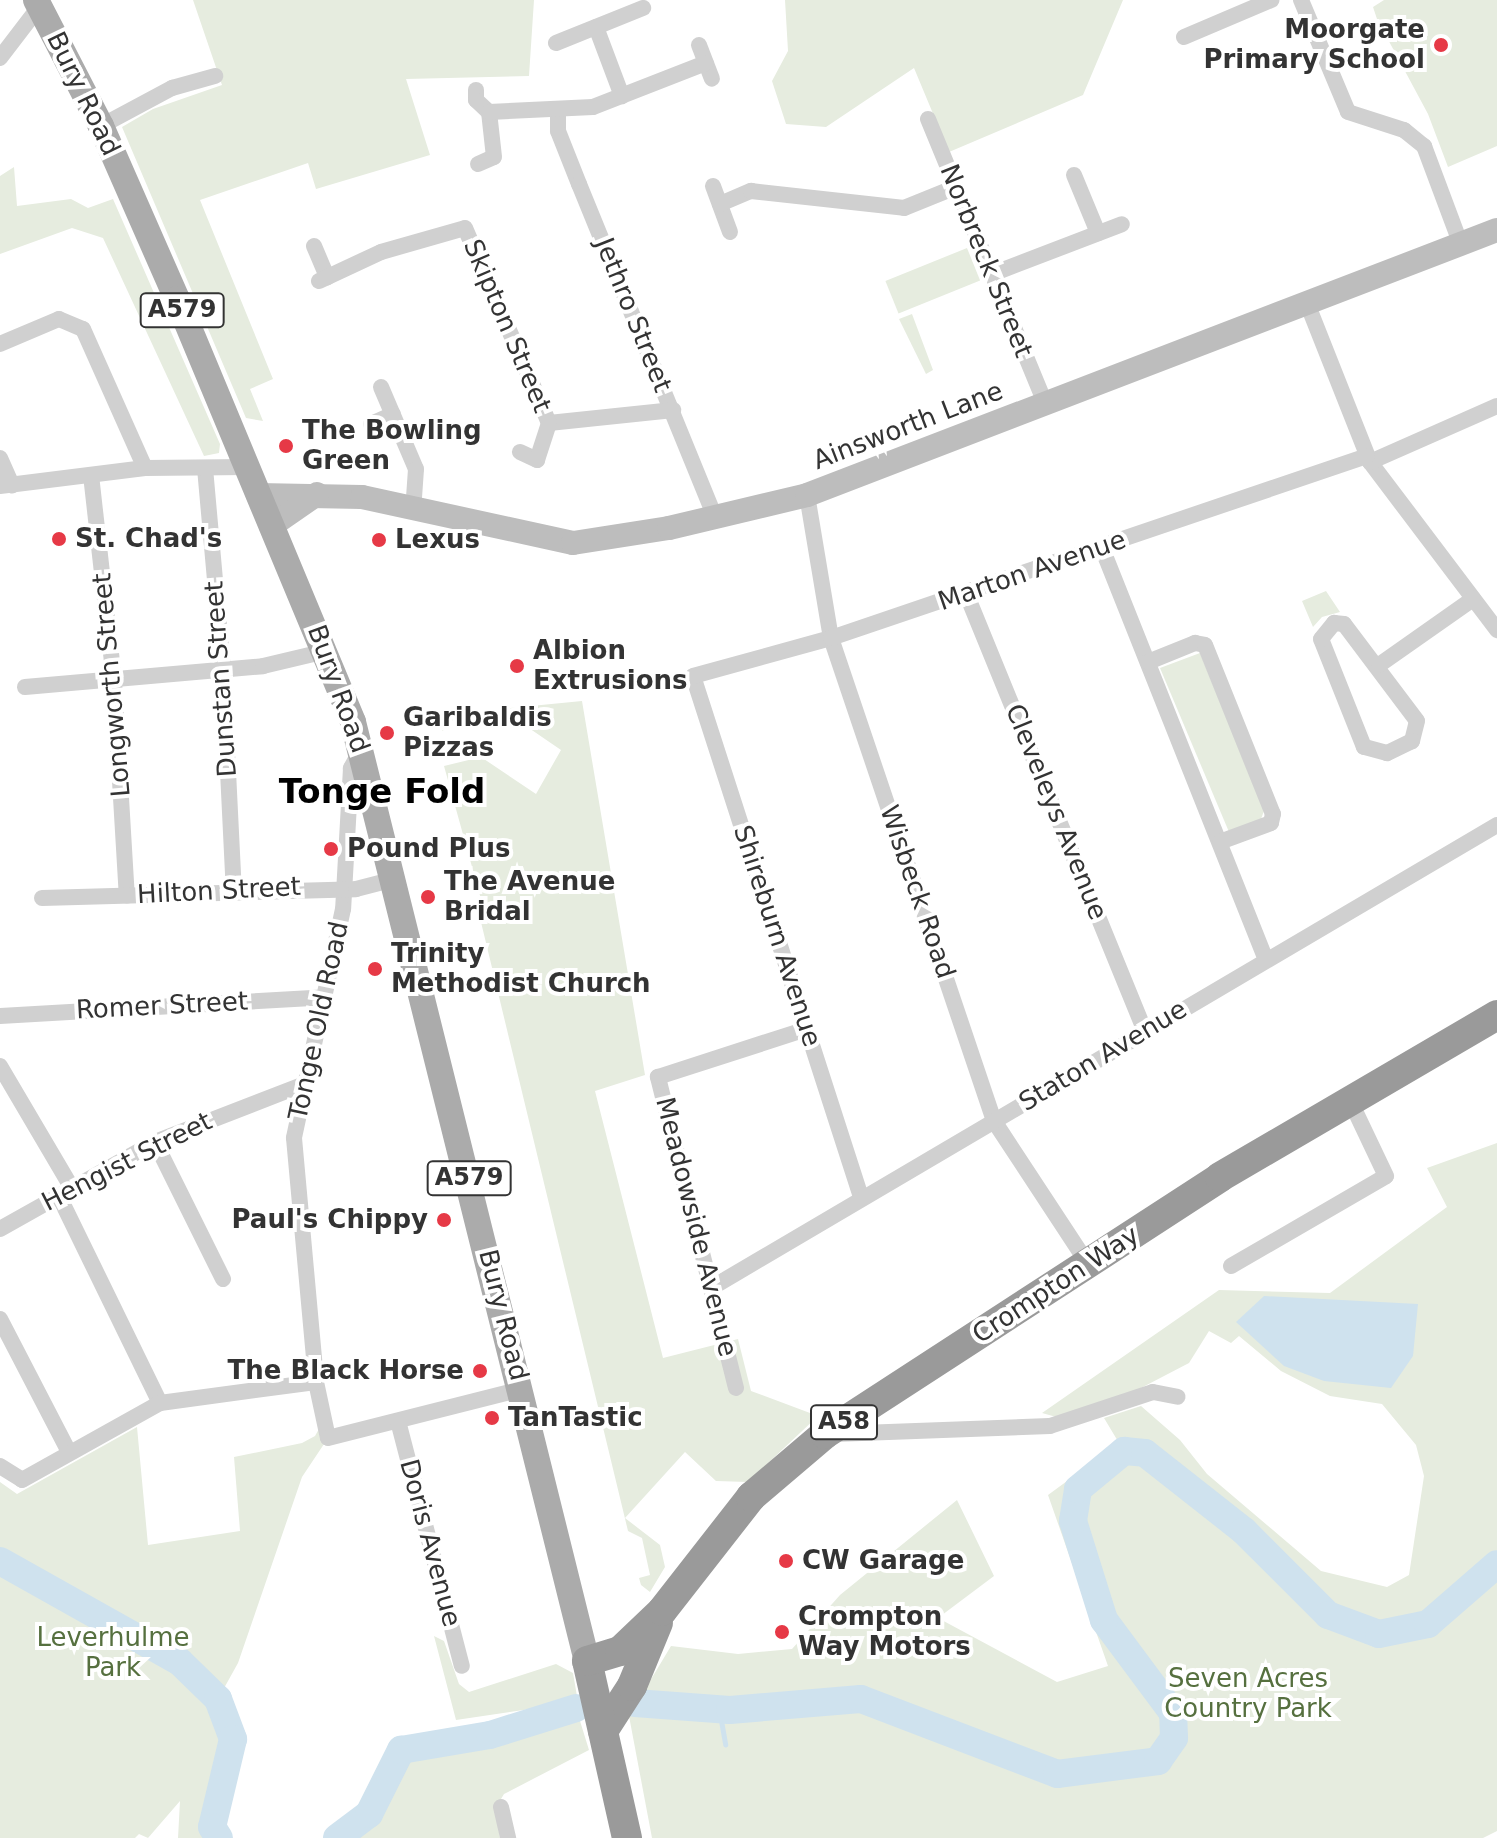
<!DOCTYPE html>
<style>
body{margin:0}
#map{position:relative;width:1497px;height:1838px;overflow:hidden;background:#fff;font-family:"DejaVu Sans",sans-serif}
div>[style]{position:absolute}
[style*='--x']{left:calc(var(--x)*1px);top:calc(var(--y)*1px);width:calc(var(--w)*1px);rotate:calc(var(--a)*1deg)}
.green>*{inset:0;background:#e6ecdf;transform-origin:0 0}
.water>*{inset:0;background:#cfe2ee}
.stream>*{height:5px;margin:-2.5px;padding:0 2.5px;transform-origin:2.5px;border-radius:2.5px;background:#cfe2ee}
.river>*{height:28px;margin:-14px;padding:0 14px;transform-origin:14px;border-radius:14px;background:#cfe2ee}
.street>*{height:16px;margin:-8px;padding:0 8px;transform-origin:8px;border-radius:8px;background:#d0d0d0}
.secondary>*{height:24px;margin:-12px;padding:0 12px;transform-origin:12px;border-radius:12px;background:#bdbdbd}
.primary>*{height:26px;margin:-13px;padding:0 13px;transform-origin:13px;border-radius:13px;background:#ababab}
.highway>*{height:30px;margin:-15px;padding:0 15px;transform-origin:15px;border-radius:15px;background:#9a9a9a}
.dots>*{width:22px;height:22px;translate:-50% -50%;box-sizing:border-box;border:4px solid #fff;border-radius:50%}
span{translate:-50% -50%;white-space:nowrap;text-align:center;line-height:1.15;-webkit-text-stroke:8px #fff;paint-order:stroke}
.shield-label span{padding:2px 6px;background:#fff;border:2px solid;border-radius:6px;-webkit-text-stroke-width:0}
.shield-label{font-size:24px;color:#333;font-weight:700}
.poi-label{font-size:26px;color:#333;font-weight:700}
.right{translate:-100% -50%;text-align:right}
.left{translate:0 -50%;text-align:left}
.street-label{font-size:26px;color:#333}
.park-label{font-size:26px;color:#56703f}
.district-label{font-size:34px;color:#000;font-weight:700}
</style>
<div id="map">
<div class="green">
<i style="clip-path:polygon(193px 0,534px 0,529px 76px,406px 79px,430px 155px,316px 189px,308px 163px,200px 200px,273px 379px,250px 389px,263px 421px,246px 418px,122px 127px,153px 109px,222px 85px)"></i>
<i style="clip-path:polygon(785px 0,1123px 0,1083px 95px,949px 152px,914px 68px,826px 127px,786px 124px,772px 81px,788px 51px)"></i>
<i style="clip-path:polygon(1384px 0,1497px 0,1497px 146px,1448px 167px,1428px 114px,1377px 19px,1373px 7px)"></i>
<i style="clip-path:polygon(14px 167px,17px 206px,71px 199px,88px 208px,113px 199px,220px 444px,219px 453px,204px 456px,103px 238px,72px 228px,0 254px,0 176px)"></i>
<i style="left:967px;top:248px;width:35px;height:88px;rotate:68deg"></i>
<i style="clip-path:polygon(912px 314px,933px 370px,926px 374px,899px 319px)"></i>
<i style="clip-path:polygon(1326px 591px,1340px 612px,1322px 617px,1313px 627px,1302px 601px)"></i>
<i style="clip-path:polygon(1200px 653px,1264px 811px,1261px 819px,1229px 832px,1160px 668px)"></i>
<i style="clip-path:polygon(582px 701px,645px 1075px,595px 1091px,663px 1358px,738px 1339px,751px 1391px,818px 1416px,748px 1482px,716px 1481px,685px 1452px,625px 1518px,660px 1545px,665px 1567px,650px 1592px,641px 1585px,639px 1578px,650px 1575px,642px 1538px,628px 1531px,480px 918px,484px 910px,444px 766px,481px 757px,536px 794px,561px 750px,501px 709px,445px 723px,443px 731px,432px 719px,451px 715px,501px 709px)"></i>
<i style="clip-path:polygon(1497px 1143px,1497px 1831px,1483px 1838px,652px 1838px,629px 1716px,671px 1646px,738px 1654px,792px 1649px,840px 1595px,957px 1500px,994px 1576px,938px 1618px,1057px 1682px,1108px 1666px,1048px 1495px,1119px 1443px,1104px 1418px,1141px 1406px,1180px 1440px,1207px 1474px,1321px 1571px,1387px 1587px,1409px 1575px,1424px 1476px,1416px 1445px,1382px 1404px,1330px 1396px,1281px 1371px,1239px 1336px,1231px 1343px,1209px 1331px,1189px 1363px,1116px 1401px,1067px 1420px,1042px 1413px,1219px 1290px,1330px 1293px,1447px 1207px,1427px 1168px)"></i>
<i style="clip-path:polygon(324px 1420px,328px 1438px,302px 1477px,238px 1663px,218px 1699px,233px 1739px,212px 1826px,219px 1838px,178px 1838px,180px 1801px,148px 1838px,139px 1834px,135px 1838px,0 1838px,0 1482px,17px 1494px,137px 1427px,148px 1545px,240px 1531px,234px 1457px,302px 1443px,315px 1436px)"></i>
<i style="clip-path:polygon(434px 1636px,444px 1641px,459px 1684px,469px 1692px,556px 1664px,573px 1673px,578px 1702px,456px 1720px)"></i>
<i style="clip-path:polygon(576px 1708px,589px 1750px,504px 1794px,495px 1809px,500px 1838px,337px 1838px,369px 1814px,401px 1750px,490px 1735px)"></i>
</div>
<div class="water">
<i style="clip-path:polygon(1264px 1296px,1418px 1304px,1413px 1356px,1391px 1388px,1324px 1381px,1284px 1366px,1236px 1322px)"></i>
</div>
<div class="stream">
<i style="--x:719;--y:1709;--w:36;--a:80"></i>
</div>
<div class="river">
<i style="--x:0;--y:1561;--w:206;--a:29.3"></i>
<i style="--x:180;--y:1662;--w:53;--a:44.2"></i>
<i style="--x:218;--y:1699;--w:43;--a:69.4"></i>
<i style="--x:233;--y:1739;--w:90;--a:103.4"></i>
<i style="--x:212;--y:1827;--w:13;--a:58"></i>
<i style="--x:635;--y:1703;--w:95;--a:4.2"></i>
<i style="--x:730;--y:1710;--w:131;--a:-4.8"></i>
<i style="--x:861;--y:1699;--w:210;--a:20.9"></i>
<i style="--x:1057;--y:1774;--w:102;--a:-7.3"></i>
<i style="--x:1158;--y:1761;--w:28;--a:-55"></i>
<i style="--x:1174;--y:1738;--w:25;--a:-92"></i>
<i style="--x:1173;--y:1713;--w:116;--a:-126.6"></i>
<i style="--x:1104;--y:1620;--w:104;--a:-107.4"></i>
<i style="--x:1073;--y:1521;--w:32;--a:-81"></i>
<i style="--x:1078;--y:1489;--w:60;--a:-39.6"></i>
<i style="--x:1124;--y:1451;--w:21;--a:5"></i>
<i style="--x:1145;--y:1453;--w:126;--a:38.2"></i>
<i style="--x:1244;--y:1531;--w:119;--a:45"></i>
<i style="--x:1328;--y:1615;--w:54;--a:20.4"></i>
<i style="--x:1379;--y:1634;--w:50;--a:-11.5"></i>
<i style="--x:1428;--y:1624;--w:91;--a:-41"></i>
<i style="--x:337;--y:1838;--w:40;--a:-37"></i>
<i style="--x:369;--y:1814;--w:72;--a:-63.4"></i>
<i style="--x:401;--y:1750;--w:90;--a:-9.6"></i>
<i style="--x:490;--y:1735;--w:90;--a:-17.4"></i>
</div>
<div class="street">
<i style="--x:1301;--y:0;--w:121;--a:67.2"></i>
<i style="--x:1348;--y:112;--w:59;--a:17.8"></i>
<i style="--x:1404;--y:130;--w:26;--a:39"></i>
<i style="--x:1424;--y:146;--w:106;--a:69.5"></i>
<i style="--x:596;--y:27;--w:74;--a:69.4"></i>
<i style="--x:1184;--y:37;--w:95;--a:-23"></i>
<i style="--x:556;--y:43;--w:94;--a:-21.9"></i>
<i style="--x:699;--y:45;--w:36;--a:69"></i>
<i style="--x:0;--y:58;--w:64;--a:-52.6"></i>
<i style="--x:476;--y:90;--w:10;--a:90"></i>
<i style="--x:476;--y:100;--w:18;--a:43"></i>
<i style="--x:558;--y:111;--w:20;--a:90"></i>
<i style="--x:558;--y:131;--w:57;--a:68.4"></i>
<i style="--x:579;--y:184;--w:360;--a:67.8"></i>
<i style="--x:928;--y:119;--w:307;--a:67.6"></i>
<i style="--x:101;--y:126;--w:81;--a:-28.2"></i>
<i style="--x:172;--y:88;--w:45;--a:-15.6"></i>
<i style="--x:478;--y:164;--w:17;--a:-24"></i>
<i style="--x:494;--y:157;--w:45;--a:-96.3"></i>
<i style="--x:489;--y:112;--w:104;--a:-2.8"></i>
<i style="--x:593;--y:107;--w:121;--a:-21.3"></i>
<i style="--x:1074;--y:175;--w:63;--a:67.5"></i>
<i style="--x:713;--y:186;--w:49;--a:69.7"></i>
<i style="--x:720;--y:204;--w:34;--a:-23"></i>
<i style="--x:751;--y:191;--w:154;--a:6.3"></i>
<i style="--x:904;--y:208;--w:56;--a:-22"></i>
<i style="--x:314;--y:246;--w:34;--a:67"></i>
<i style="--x:992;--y:274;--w:139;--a:-21"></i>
<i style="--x:319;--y:281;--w:68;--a:-25.1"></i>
<i style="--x:381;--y:252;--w:87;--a:-15.9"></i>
<i style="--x:465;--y:228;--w:212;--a:66.7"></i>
<i style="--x:1307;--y:303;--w:171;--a:68.4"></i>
<i style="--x:1370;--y:462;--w:211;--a:52.9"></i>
<i style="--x:0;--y:344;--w:64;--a:-23"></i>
<i style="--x:59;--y:319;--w:26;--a:23"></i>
<i style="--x:83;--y:329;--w:152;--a:66"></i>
<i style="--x:381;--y:387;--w:89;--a:66.9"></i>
<i style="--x:416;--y:469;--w:39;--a:94"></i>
<i style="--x:549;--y:423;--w:125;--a:-6"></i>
<i style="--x:371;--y:424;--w:24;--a:-24"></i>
<i style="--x:520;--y:452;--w:19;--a:25"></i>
<i style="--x:537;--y:460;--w:39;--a:-72"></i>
<i style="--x:0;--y:458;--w:30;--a:66"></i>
<i style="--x:1370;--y:462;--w:139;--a:-23.8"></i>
<i style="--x:205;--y:468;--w:202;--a:84.9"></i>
<i style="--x:223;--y:669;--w:222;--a:87.2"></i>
<i style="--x:91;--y:475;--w:206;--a:83.6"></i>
<i style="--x:114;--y:680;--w:216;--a:86.6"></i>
<i style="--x:0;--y:486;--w:146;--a:-7.1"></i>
<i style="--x:145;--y:468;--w:102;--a:-0.6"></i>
<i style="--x:807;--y:495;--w:145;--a:80.5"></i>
<i style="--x:831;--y:638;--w:510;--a:71.35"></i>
<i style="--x:994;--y:1121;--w:171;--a:56.7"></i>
<i style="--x:1102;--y:548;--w:443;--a:68.3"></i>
<i style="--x:966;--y:593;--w:473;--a:67.8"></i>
<i style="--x:1334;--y:623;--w:10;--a:6"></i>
<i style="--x:1344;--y:624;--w:121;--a:53"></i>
<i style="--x:1417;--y:721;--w:21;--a:104"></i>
<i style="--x:1412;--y:741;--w:28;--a:154"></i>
<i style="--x:1387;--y:753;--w:24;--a:-165"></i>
<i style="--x:1364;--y:747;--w:116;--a:-111.7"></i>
<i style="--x:1321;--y:639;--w:21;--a:-51"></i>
<i style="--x:1148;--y:662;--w:51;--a:-22"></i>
<i style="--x:1195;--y:643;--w:10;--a:11"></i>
<i style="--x:1205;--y:645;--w:182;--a:68.1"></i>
<i style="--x:1273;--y:814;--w:9;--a:103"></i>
<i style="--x:1271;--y:823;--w:54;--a:159.6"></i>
<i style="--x:1379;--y:665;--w:115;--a:-35.1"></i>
<i style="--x:25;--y:687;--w:239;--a:-5"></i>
<i style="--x:263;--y:666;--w:65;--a:-13.4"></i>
<i style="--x:361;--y:750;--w:21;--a:119"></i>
<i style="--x:351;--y:768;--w:141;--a:93.2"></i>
<i style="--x:343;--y:909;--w:234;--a:102.1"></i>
<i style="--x:294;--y:1138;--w:245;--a:84.8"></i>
<i style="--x:316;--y:1382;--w:57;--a:77.9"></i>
<i style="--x:328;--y:1438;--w:199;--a:-14.2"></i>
<i style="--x:42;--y:898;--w:314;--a:-1.6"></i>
<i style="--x:356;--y:889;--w:40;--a:-14.4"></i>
<i style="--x:0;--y:1016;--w:326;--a:-3.3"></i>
<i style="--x:0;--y:1066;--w:142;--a:59.5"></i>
<i style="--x:155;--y:1142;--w:153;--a:63.6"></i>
<i style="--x:59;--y:1196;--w:230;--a:64"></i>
<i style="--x:861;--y:1197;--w:547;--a:-107.87"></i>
<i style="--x:693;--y:676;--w:143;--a:-15.4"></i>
<i style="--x:831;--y:638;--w:566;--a:-18.76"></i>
<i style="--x:0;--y:1229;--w:178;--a:-29.3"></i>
<i style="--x:155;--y:1142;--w:158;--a:-21.2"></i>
<i style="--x:1231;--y:1266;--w:179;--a:-30.1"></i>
<i style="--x:1386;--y:1176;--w:86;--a:-115.4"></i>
<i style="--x:711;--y:1288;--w:912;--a:-30.5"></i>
<i style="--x:0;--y:1319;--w:150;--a:62.6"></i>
<i style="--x:736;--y:1388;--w:321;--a:-104.1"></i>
<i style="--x:658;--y:1077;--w:157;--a:-17.9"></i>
<i style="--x:398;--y:1421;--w:253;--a:75.4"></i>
<i style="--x:834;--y:1434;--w:216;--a:-2.1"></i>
<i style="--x:1050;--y:1426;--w:108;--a:-18.3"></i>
<i style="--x:1153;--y:1392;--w:25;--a:11"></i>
<i style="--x:0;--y:1466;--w:26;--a:32"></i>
<i style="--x:22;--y:1480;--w:158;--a:-29.2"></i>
<i style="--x:160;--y:1403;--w:157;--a:-7.7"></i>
<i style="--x:501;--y:1807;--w:32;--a:77"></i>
</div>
<div class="secondary">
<i style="--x:258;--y:495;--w:104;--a:1.1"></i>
<i style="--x:362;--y:497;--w:216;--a:12.3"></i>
<i style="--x:573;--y:543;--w:97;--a:-8.9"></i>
<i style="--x:669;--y:528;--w:142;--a:-13.4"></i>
<i style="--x:807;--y:495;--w:739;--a:-21.01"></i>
<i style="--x:271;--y:526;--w:56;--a:-34.8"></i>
</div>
<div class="primary">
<i style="--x:36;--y:0;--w:142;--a:62.7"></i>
<i style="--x:101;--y:126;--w:189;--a:66.3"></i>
<i style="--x:177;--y:299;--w:458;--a:67.4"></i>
<i style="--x:353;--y:722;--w:968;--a:76.01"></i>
</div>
<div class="highway">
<i style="--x:603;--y:1731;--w:54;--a:-57.2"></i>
<i style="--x:632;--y:1686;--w:68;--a:-67.6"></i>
<i style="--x:627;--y:1838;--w:181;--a:-102.7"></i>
<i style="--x:587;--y:1661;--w:34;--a:-17"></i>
<i style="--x:620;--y:1651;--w:58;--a:-43.6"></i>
<i style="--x:662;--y:1611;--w:145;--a:-52"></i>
<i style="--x:751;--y:1497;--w:97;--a:-40.4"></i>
<i style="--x:825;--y:1434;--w:471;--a:-33"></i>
<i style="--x:1220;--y:1177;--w:321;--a:-30.3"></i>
</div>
<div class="dots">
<i style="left:1441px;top:45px;background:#e63946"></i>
<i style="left:286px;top:446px;background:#e63946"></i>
<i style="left:59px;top:539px;background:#e63946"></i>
<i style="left:379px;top:540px;background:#e63946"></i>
<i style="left:517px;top:666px;background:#e63946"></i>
<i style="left:387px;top:733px;background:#e63946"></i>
<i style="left:331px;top:849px;background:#e63946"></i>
<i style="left:428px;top:897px;background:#e63946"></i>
<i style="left:375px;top:969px;background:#e63946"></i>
<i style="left:444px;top:1220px;background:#e63946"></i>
<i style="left:480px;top:1371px;background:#e63946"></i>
<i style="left:492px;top:1418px;background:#e63946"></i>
<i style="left:786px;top:1561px;background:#e63946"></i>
<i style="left:782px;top:1632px;background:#e63946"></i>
</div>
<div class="shield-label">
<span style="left:182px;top:310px">A579</span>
<span style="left:469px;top:1178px">A579</span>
<span style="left:844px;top:1422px">A58</span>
</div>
<div class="poi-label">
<span class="right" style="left:1425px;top:45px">Moorgate<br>Primary School</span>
<span class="left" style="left:302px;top:446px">The Bowling<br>Green</span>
<span class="left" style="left:75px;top:539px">St. Chad's</span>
<span class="left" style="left:395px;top:540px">Lexus</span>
<span class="left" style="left:533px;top:666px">Albion<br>Extrusions</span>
<span class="left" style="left:403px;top:733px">Garibaldis<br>Pizzas</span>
<span class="left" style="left:347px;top:849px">Pound Plus</span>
<span class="left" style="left:444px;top:897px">The Avenue<br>Bridal</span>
<span class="left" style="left:391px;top:969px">Trinity<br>Methodist Church</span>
<span class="right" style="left:428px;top:1220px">Paul's Chippy</span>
<span class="right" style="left:464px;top:1371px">The Black Horse</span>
<span class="left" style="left:508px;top:1418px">TanTastic</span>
<span class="left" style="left:802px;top:1561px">CW Garage</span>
<span class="left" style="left:798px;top:1632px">Crompton<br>Way Motors</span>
</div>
<div class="street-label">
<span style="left:83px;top:94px;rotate:64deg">Bury Road</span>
<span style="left:986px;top:261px;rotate:68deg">Norbreck Street</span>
<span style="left:633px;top:315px;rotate:68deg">Jethro Street</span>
<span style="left:507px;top:326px;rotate:67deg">Skipton Street</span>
<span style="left:908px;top:426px;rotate:-21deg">Ainsworth Lane</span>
<span style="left:1032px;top:571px;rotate:-19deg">Marton Avenue</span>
<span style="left:221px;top:679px;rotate:-94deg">Dunstan Street</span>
<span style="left:112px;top:685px;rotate:-95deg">Longworth Street</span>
<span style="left:338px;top:689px;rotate:70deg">Bury Road</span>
<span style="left:1056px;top:812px;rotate:68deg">Cleveleys Avenue</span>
<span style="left:219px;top:891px;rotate:-3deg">Hilton Street</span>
<span style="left:917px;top:892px;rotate:71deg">Wisbeck Road</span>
<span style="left:777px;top:936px;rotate:72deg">Shireburn Avenue</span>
<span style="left:162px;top:1006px;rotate:-3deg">Romer Street</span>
<span style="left:319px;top:1021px;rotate:-78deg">Tonge Old Road</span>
<span style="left:1103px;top:1056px;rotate:-31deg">Staton Avenue</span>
<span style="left:127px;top:1162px;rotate:-27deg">Hengist Street</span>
<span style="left:696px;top:1227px;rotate:76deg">Meadowside Avenue</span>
<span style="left:1056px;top:1285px;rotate:-33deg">Crompton Way</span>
<span style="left:503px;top:1315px;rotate:76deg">Bury Road</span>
<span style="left:430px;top:1543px;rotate:75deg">Doris Avenue</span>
</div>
<div class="park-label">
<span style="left:113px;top:1653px">Leverhulme<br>Park</span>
<span style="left:1248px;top:1694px">Seven Acres<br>Country Park</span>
</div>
<div class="district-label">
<span style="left:382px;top:792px">Tonge Fold</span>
</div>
</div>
